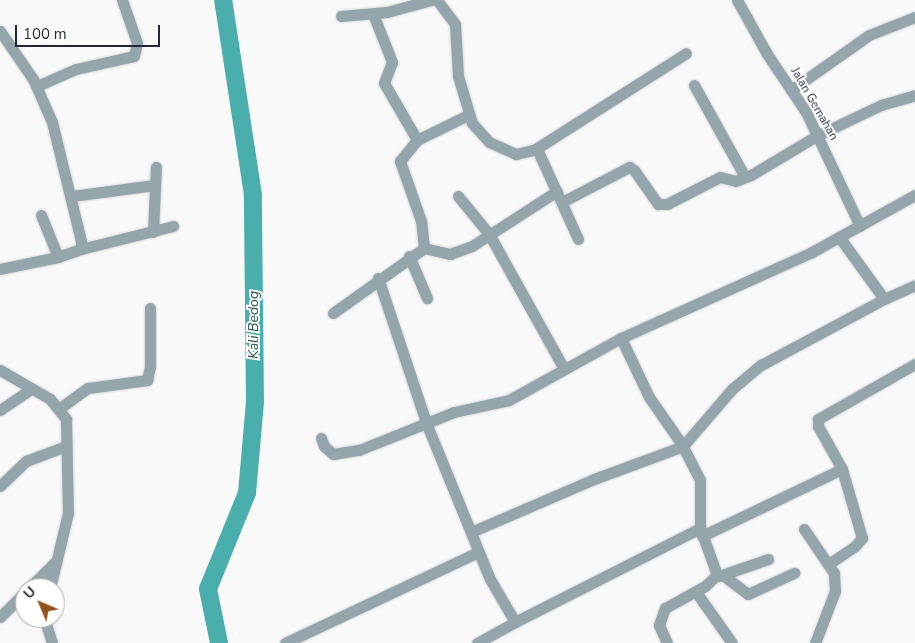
<!DOCTYPE html>
<style>
body{margin:0}
#map{position:relative;width:915px;height:643px;overflow:hidden;background:#f9f9f9;font-family:"Nunito Sans",sans-serif}
div>[style]{position:absolute}
[style*='--x']{left:calc(var(--x)*1px);top:calc(var(--y)*1px);width:calc(var(--w)*1px);rotate:calc(var(--a)*1deg)}
.river>*{height:18px;margin:-9px;padding:0 9px;transform-origin:9px;border-radius:9px;background:#4aaeac}
.roads{filter:drop-shadow(0 0 1px #d6d7d9) drop-shadow(0 0 1px #d6d7d9)}
.street>*{height:11px;margin:-5.5px;padding:0 5.5px;transform-origin:5.5px;border-radius:5.5px;background:#94a5ac}
span{translate:-50% -50%;white-space:nowrap;text-align:center;line-height:1.15;-webkit-text-stroke:4px #fff;paint-order:stroke}
.street-label{font-size:12px;color:#1f2732}
.water-label{font-size:14px;color:#255251;font-style:italic}
.north{position:absolute;left:15px;top:578px;width:50px;height:50px;box-sizing:border-box;background:#fff;border:1px solid #a5a9ad;border-radius:50%;rotate:315deg;font-size:14px;font-weight:700;line-height:20px;text-align:center;color:#1f2732}
.north::after{content:'';display:block;margin:auto;width:18px;height:22px;background:#92521b;clip-path:polygon(50% 0,100% 100%,50% 72%,0 100%)}
.scale{position:absolute;left:15px;top:25px;width:145px;height:22px;box-sizing:border-box;border:2px solid #1f2732;border-top:0;padding-left:6px;font-size:15px;line-height:18px;white-space:nowrap;color:#1f2732;-webkit-text-stroke:4px #fff;paint-order:stroke}
</style>
<div id="map">
<div class="river">
<i style="--x:219;--y:643;--w:55;--a:-101.5"></i>
<i style="--x:208;--y:589;--w:104;--a:-67.9"></i>
<i style="--x:247;--y:493;--w:91;--a:-85"></i>
<i style="--x:255;--y:402;--w:207;--a:-90.6"></i>
<i style="--x:253;--y:195;--w:197;--a:-98.7"></i>
</div>
<div class="roads">
<div class="street">
<i style="--x:437;--y:0;--w:30;--a:53"></i>
<i style="--x:455;--y:24;--w:52;--a:86.7"></i>
<i style="--x:458;--y:76;--w:49;--a:73.4"></i>
<i style="--x:472;--y:123;--w:25;--a:48"></i>
<i style="--x:489;--y:142;--w:30;--a:24"></i>
<i style="--x:516;--y:154;--w:18;--a:-13"></i>
<i style="--x:534;--y:150;--w:180;--a:-32.5"></i>
<i style="--x:737;--y:0;--w:62;--a:60.9"></i>
<i style="--x:767;--y:54;--w:70;--a:56.1"></i>
<i style="--x:806;--y:112;--w:126;--a:64.7"></i>
<i style="--x:373;--y:14;--w:52;--a:68.4"></i>
<i style="--x:392;--y:62;--w:22;--a:111"></i>
<i style="--x:384;--y:83;--w:66;--a:59.9"></i>
<i style="--x:341;--y:16;--w:46;--a:-5"></i>
<i style="--x:387;--y:12;--w:46;--a:-15.3"></i>
<i style="--x:0;--y:31;--w:58;--a:55.5"></i>
<i style="--x:33;--y:79;--w:47;--a:66.2"></i>
<i style="--x:52;--y:122;--w:122;--a:76.3"></i>
<i style="--x:81;--y:241;--w:8;--a:90"></i>
<i style="--x:81;--y:249;--w:24;--a:161"></i>
<i style="--x:58;--y:257;--w:59;--a:168.3"></i>
<i style="--x:694;--y:85;--w:105;--a:61"></i>
<i style="--x:37;--y:86;--w:43;--a:-23.6"></i>
<i style="--x:76;--y:69;--w:59;--a:-12.6"></i>
<i style="--x:134;--y:56;--w:13;--a:-77"></i>
<i style="--x:137;--y:43;--w:46;--a:-109.2"></i>
<i style="--x:791;--y:90;--w:95;--a:-35.2"></i>
<i style="--x:869;--y:35;--w:49;--a:-21.4"></i>
<i style="--x:537;--y:149;--w:99;--a:65.5"></i>
<i style="--x:72;--y:196;--w:83;--a:-7.6"></i>
<i style="--x:458;--y:196;--w:49;--a:50.8"></i>
<i style="--x:489;--y:234;--w:154;--a:60.9"></i>
<i style="--x:562;--y:202;--w:76;--a:-27.6"></i>
<i style="--x:629;--y:167;--w:6;--a:31"></i>
<i style="--x:634;--y:170;--w:42;--a:54.8"></i>
<i style="--x:658;--y:204;--w:9;--a:0"></i>
<i style="--x:667;--y:204;--w:59;--a:-27"></i>
<i style="--x:720;--y:177;--w:16;--a:14"></i>
<i style="--x:736;--y:181;--w:16;--a:-22"></i>
<i style="--x:751;--y:175;--w:78;--a:-30.8"></i>
<i style="--x:818;--y:135;--w:70;--a:-25.5"></i>
<i style="--x:881;--y:105;--w:35;--a:-16"></i>
<i style="--x:41;--y:215;--w:45;--a:68"></i>
<i style="--x:153;--y:232;--w:65;--a:-87.4"></i>
<i style="--x:840;--y:238;--w:75;--a:54.2"></i>
<i style="--x:884;--y:299;--w:34;--a:-24"></i>
<i style="--x:424;--y:248;--w:27;--a:13"></i>
<i style="--x:450;--y:254;--w:23;--a:-20"></i>
<i style="--x:472;--y:246;--w:101;--a:-32.9"></i>
<i style="--x:81;--y:249;--w:95;--a:-14"></i>
<i style="--x:409;--y:256;--w:46;--a:66.8"></i>
<i style="--x:378;--y:278;--w:155;--a:71.6"></i>
<i style="--x:427;--y:425;--w:166;--a:67.8"></i>
<i style="--x:490;--y:579;--w:50;--a:59.8"></i>
<i style="--x:515;--y:622;--w:208;--a:-26.9"></i>
<i style="--x:333;--y:313;--w:112;--a:-35.5"></i>
<i style="--x:424;--y:248;--w:27;--a:-96"></i>
<i style="--x:421;--y:221;--w:64;--a:-109.3"></i>
<i style="--x:400;--y:161;--w:27;--a:-51"></i>
<i style="--x:417;--y:140;--w:57;--a:-26.1"></i>
<i style="--x:0;--y:370;--w:58;--a:30.1"></i>
<i style="--x:50;--y:399;--w:26;--a:51"></i>
<i style="--x:66;--y:419;--w:94;--a:88.8"></i>
<i style="--x:68;--y:513;--w:77;--a:103.5"></i>
<i style="--x:60;--y:408;--w:34;--a:-36"></i>
<i style="--x:88;--y:388;--w:60;--a:-7.7"></i>
<i style="--x:147;--y:380;--w:13;--a:-77"></i>
<i style="--x:150;--y:367;--w:59;--a:-90"></i>
<i style="--x:0;--y:410;--w:37;--a:-34"></i>
<i style="--x:321;--y:438;--w:9;--a:69"></i>
<i style="--x:324;--y:446;--w:12;--a:42"></i>
<i style="--x:333;--y:454;--w:26;--a:-9"></i>
<i style="--x:359;--y:450;--w:102;--a:-21.8"></i>
<i style="--x:454;--y:412;--w:56;--a:-12.3"></i>
<i style="--x:509;--y:400;--w:128;--a:-29"></i>
<i style="--x:0;--y:486;--w:36;--a:-44"></i>
<i style="--x:26;--y:461;--w:43;--a:-20.6"></i>
<i style="--x:804;--y:529;--w:53;--a:55.7"></i>
<i style="--x:834;--y:573;--w:18;--a:87"></i>
<i style="--x:835;--y:591;--w:56;--a:111"></i>
<i style="--x:471;--y:532;--w:134;--a:-23.3"></i>
<i style="--x:594;--y:479;--w:95;--a:-20.3"></i>
<i style="--x:683;--y:446;--w:75;--a:-49.3"></i>
<i style="--x:732;--y:389;--w:38;--a:-40"></i>
<i style="--x:761;--y:365;--w:140;--a:-28.2"></i>
<i style="--x:702;--y:536;--w:155;--a:-25.6"></i>
<i style="--x:830;--y:563;--w:30;--a:-34"></i>
<i style="--x:855;--y:546;--w:11;--a:-49"></i>
<i style="--x:862;--y:538;--w:72;--a:-106.2"></i>
<i style="--x:842;--y:469;--w:49;--a:-119.2"></i>
<i style="--x:818;--y:426;--w:7;--a:-90"></i>
<i style="--x:818;--y:419;--w:112;--a:-29.6"></i>
<i style="--x:719;--y:576;--w:52;--a:-19.1"></i>
<i style="--x:724;--y:576;--w:30;--a:37"></i>
<i style="--x:748;--y:594;--w:51;--a:-24.5"></i>
<i style="--x:29;--y:588;--w:37;--a:-45"></i>
<i style="--x:696;--y:592;--w:62;--a:54.8"></i>
<i style="--x:0;--y:617;--w:35;--a:-45"></i>
<i style="--x:44;--y:618;--w:26;--a:72"></i>
<i style="--x:285;--y:643;--w:213;--a:-25.2"></i>
<i style="--x:477;--y:643;--w:43;--a:-28.9"></i>
<i style="--x:667;--y:643;--w:20;--a:-114"></i>
<i style="--x:659;--y:625;--w:18;--a:-71"></i>
<i style="--x:665;--y:608;--w:46;--a:-28.8"></i>
<i style="--x:705;--y:586;--w:16;--a:-43"></i>
<i style="--x:717;--y:575;--w:50;--a:-109.9"></i>
<i style="--x:700;--y:528;--w:48;--a:-90"></i>
<i style="--x:700;--y:480;--w:38;--a:-117"></i>
<i style="--x:683;--y:446;--w:60;--a:-124.8"></i>
<i style="--x:649;--y:397;--w:65;--a:-115.4"></i>
<i style="--x:621;--y:338;--w:209;--a:-24.2"></i>
<i style="--x:812;--y:252;--w:118;--a:-29"></i>
</div>
</div>
<div class="street-label">
<span style="left:814px;top:104px;rotate:60deg">Jalan Gemahan</span>
</div>
<div class="water-label">
<span style="left:254px;top:325px;rotate:-90deg">Kali Bedog</span>
</div>
<div class="north">U</div>
<div class="scale">100 m</div>
</div>
